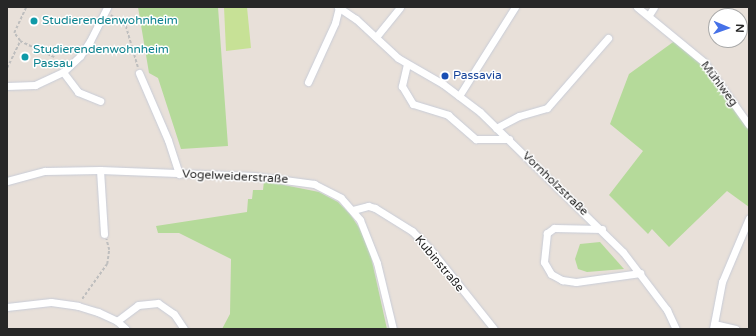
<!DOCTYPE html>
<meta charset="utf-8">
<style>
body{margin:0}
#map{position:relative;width:756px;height:336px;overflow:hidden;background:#e8e0d9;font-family:"Varela Round",sans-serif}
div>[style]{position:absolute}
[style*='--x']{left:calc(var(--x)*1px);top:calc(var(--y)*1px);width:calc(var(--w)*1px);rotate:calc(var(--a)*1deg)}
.green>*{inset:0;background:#b5da9a}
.pitch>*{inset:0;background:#c7e196}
.path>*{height:1.5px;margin-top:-0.75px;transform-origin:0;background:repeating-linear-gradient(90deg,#bebebe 0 3px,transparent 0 5px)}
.roads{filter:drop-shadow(0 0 1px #c8ccd7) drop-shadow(0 0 1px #c8ccd7)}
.minor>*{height:7px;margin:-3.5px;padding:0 3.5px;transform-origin:3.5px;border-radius:3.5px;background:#fff}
.dots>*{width:11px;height:11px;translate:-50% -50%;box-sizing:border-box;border:2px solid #fff;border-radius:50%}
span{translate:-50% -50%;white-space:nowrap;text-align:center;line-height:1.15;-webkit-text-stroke:3px #fff;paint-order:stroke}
.culture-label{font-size:12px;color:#0d838f}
.left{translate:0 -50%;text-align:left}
.transit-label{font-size:12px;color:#164399}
.street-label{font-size:12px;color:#272727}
.frame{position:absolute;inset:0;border:8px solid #272727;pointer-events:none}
.north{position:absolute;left:708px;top:8px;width:40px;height:40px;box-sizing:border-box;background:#fff;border:1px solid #a9a9a9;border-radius:50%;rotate:92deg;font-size:11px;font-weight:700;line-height:16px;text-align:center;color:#272727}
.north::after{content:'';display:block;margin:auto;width:14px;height:18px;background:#4671e8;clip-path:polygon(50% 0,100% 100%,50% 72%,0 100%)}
</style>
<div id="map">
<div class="green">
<i style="clip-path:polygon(138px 7px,218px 7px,228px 146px,181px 149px,158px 78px,149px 73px)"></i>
<i style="clip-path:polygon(676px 40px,703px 62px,749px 125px,749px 207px,727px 191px,669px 247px,652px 229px,648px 234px,609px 195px,643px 151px,610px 124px,629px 74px)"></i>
<i style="clip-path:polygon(264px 181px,319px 192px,338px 202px,350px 214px,360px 229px,370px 252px,387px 329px,222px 329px,230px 314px,231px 259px,179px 233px,158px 233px,156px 226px,247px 212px,248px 199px,252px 199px,253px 190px,263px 190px)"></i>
<i style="clip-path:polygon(600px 242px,624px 269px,587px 272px,578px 269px,575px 259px,580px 244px)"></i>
</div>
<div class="pitch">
<i style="clip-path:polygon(224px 7px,247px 7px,251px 48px,226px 51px)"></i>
</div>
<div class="path">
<i style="--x:111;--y:15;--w:19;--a:36"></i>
<i style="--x:126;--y:26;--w:43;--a:73.7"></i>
<i style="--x:20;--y:41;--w:38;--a:25"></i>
<i style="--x:7;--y:68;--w:30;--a:-64"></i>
<i style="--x:20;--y:41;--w:10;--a:-127"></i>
<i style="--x:14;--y:33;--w:29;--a:-65"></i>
<i style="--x:82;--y:299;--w:43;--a:-54.5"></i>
<i style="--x:107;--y:264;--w:14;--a:-82"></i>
<i style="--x:109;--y:250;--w:11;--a:-105"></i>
</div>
<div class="roads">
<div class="minor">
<i style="--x:338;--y:7;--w:22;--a:34"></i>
<i style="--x:356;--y:19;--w:57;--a:42.9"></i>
<i style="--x:398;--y:58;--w:52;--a:30"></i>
<i style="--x:443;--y:84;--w:46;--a:37.1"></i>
<i style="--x:480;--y:112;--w:200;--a:44.4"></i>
<i style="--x:623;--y:252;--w:73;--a:52.8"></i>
<i style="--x:667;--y:310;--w:21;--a:65"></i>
<i style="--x:637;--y:7;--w:87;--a:39.4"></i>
<i style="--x:704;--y:62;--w:77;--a:54.5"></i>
<i style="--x:649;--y:15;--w:9;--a:-58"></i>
<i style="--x:376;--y:37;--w:38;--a:-51"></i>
<i style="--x:407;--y:64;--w:23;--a:103"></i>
<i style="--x:402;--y:86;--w:21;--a:59"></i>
<i style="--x:413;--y:104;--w:37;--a:17"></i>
<i style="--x:448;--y:115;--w:37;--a:41"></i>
<i style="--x:476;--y:139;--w:33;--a:0"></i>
<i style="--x:63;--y:72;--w:25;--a:53"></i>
<i style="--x:78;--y:92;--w:24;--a:22"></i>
<i style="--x:139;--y:73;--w:73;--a:66.6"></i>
<i style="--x:168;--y:140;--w:36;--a:72"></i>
<i style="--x:308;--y:82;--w:65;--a:-65.4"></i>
<i style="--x:335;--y:23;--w:16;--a:-76"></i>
<i style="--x:7;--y:86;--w:28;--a:-2"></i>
<i style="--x:35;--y:85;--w:31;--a:-25"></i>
<i style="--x:63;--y:72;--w:23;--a:-43"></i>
<i style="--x:80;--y:56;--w:18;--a:-56"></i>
<i style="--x:90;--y:41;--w:38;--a:-63"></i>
<i style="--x:459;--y:96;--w:105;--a:-57.8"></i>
<i style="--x:496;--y:128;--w:26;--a:-28"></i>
<i style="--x:519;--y:116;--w:29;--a:-16"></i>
<i style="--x:547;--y:108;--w:93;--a:-48.9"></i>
<i style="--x:100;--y:170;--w:64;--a:86.4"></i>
<i style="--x:7;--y:181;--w:39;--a:-15"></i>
<i style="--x:45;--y:171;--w:55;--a:-1"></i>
<i style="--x:100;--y:170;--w:154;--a:2.2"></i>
<i style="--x:254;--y:176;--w:61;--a:7.6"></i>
<i style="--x:314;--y:184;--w:30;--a:27"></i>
<i style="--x:341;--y:198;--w:29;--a:49"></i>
<i style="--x:360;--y:220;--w:46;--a:68.4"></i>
<i style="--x:377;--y:263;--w:68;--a:76.4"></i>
<i style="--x:353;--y:210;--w:16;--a:-15"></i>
<i style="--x:368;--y:206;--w:7;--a:16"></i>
<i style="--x:375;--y:208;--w:44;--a:31.9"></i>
<i style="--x:412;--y:231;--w:25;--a:45"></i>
<i style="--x:430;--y:249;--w:102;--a:51.3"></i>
<i style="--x:602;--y:229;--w:48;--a:-178.8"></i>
<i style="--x:554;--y:228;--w:9;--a:144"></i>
<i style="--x:547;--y:233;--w:29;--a:96"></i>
<i style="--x:544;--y:262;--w:14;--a:60"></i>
<i style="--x:551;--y:274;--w:13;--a:29"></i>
<i style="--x:562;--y:280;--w:14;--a:8"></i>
<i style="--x:576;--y:282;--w:65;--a:-8"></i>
<i style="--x:7;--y:307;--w:44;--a:-6.5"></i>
<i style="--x:51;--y:302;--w:27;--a:8"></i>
<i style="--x:78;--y:306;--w:21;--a:17"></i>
<i style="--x:98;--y:312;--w:21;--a:25"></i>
<i style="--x:117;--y:321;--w:12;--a:42"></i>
<i style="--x:117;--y:321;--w:26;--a:-37"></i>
<i style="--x:138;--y:305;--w:20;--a:-6"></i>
<i style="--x:158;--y:303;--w:19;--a:35"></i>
<i style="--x:174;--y:314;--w:18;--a:56"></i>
<i style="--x:714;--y:324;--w:22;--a:13"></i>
<i style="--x:713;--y:329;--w:48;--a:-79.2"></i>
<i style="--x:722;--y:282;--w:69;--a:-67.1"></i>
</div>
</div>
<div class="dots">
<i style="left:34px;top:21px;background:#0f9aa8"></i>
<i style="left:25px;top:57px;background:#0f9aa8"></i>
<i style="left:445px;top:76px;background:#1a4fb4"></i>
</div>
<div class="culture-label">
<span class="left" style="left:42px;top:21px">Studierendenwohnheim</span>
<span class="left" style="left:33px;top:57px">Studierendenwohnheim<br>Passau</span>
</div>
<div class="transit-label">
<span class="left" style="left:453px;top:76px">Passavia</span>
</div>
<div class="street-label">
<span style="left:719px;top:84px;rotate:53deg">Mühlweg</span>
<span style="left:235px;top:177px;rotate:3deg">Vogelweiderstraße</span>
<span style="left:555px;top:184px;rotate:44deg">Vornholzstraße</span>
<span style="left:439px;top:264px;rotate:50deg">Kubinstraße</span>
</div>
<div class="frame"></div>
<div class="north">N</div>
</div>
